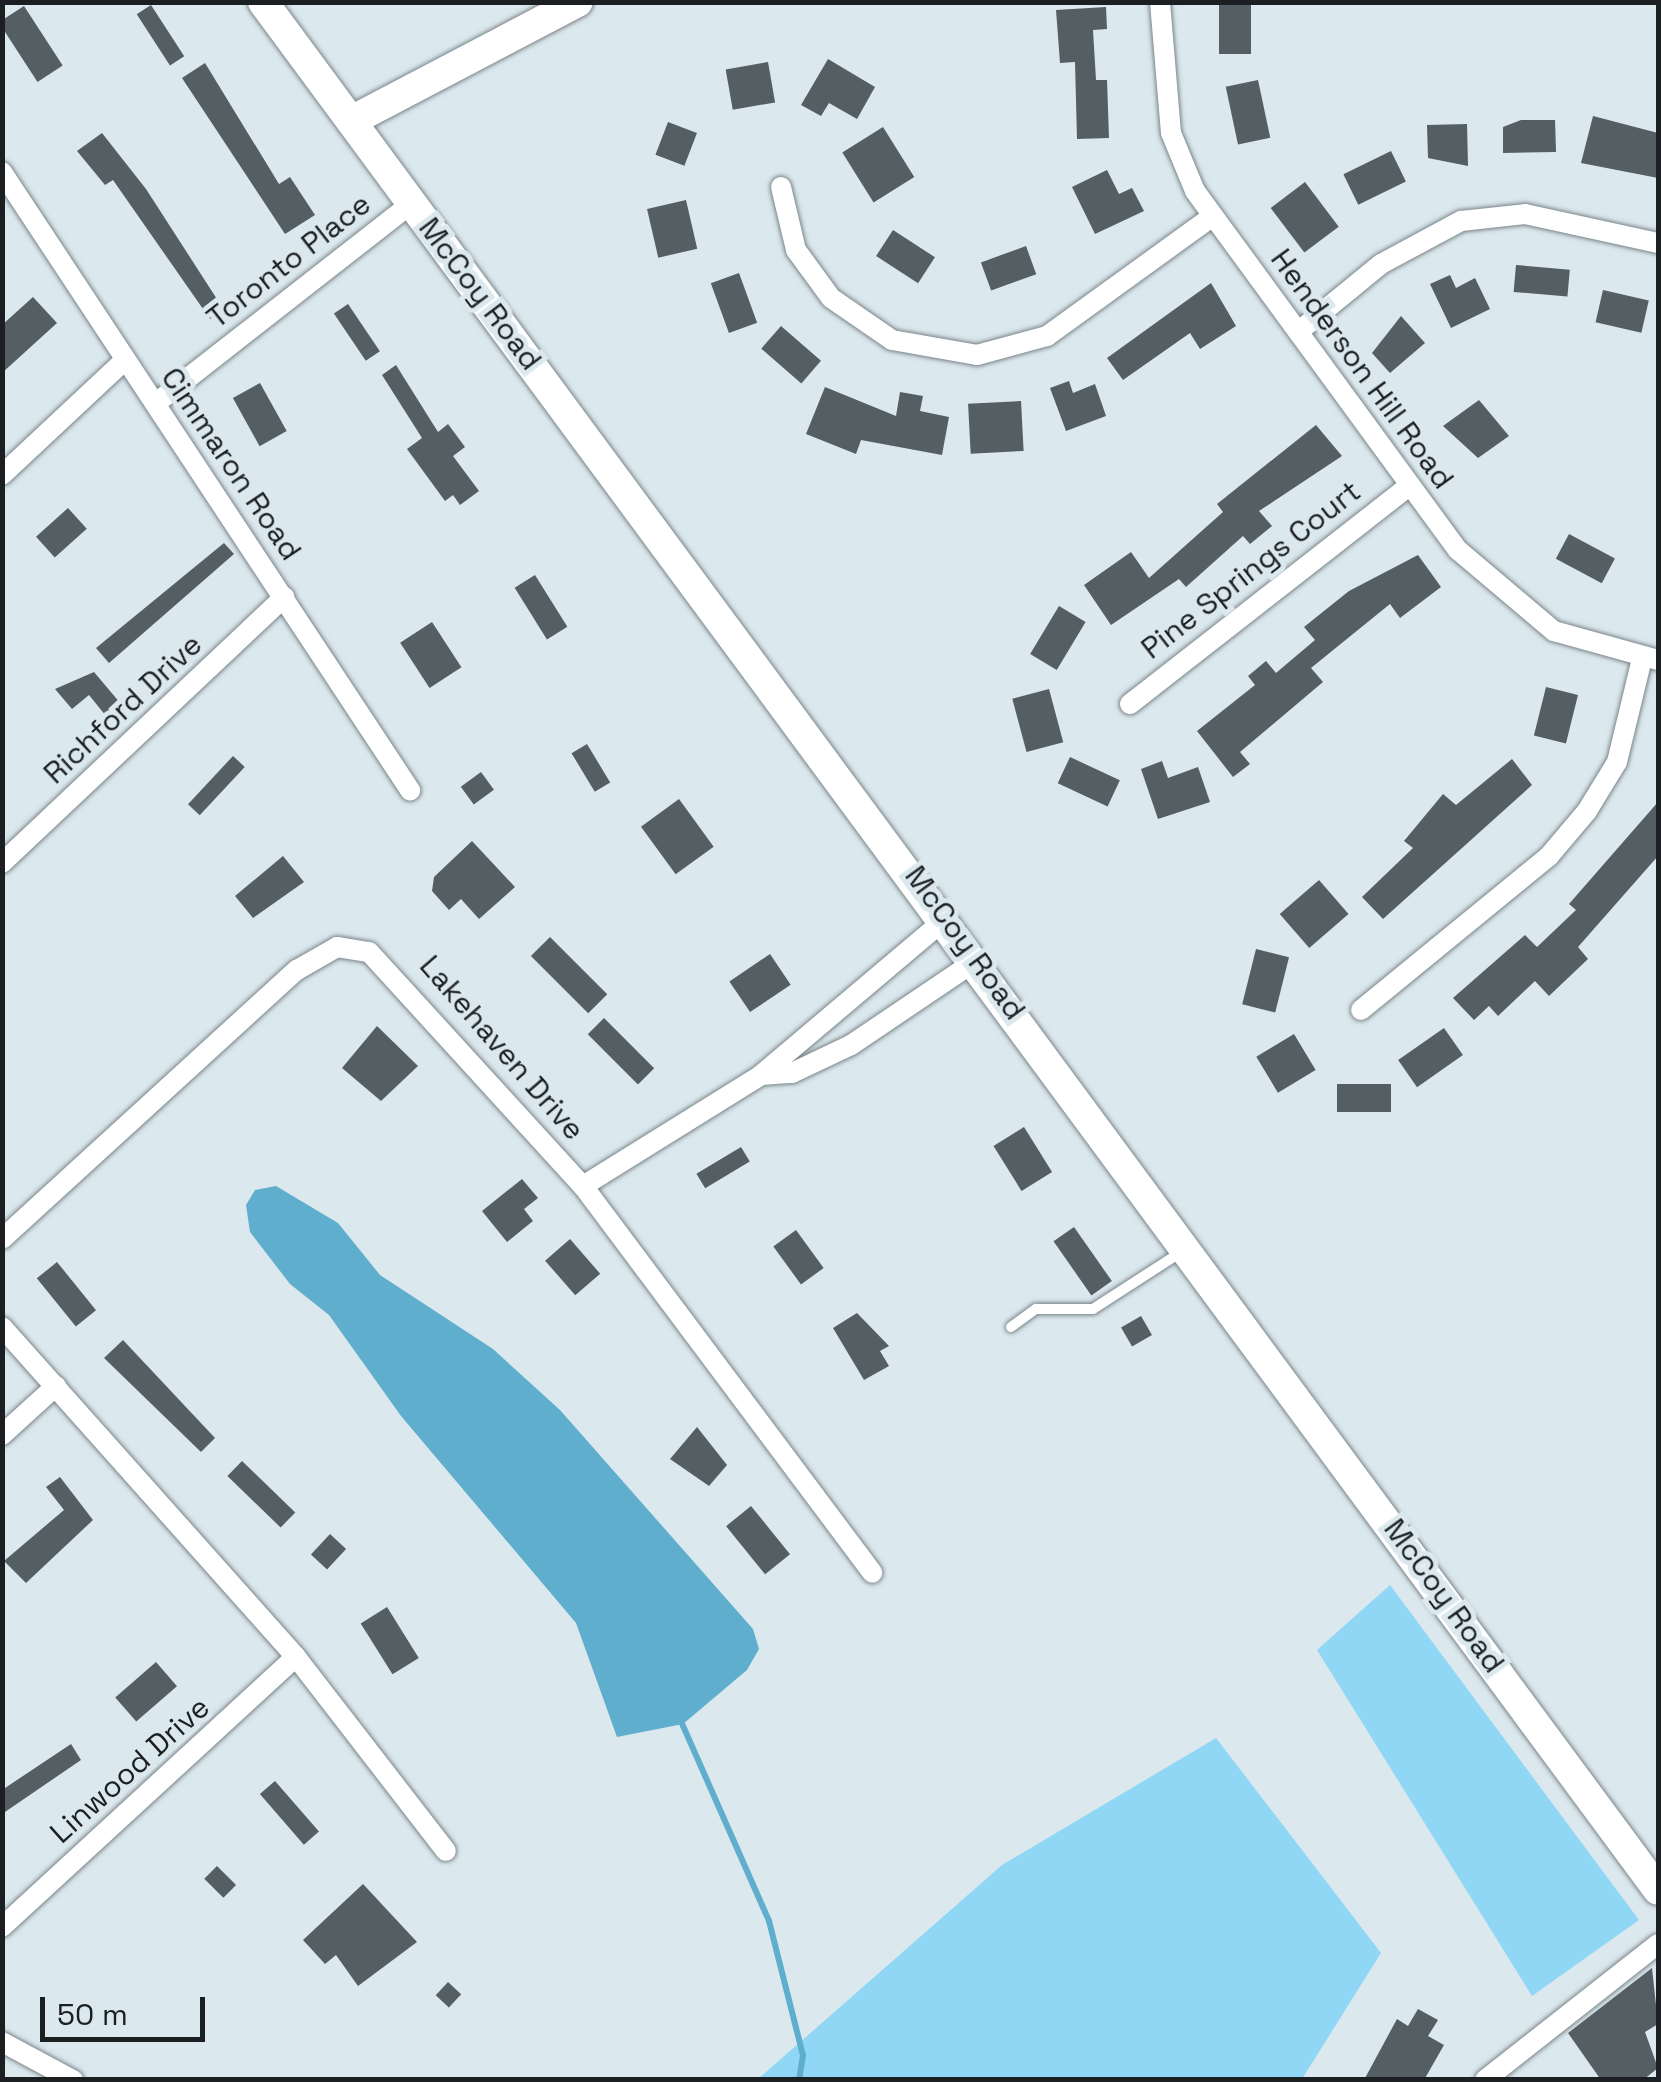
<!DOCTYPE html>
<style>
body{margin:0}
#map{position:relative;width:1661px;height:2082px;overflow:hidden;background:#dbe8ed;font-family:"Space Grotesk",sans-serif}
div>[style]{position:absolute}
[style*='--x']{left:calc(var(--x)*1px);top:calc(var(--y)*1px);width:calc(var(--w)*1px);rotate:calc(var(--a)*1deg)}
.green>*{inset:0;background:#90d7f5}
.water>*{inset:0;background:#60aecd}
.stream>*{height:6px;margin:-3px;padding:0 3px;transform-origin:3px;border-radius:3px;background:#60aecd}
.building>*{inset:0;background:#545e63;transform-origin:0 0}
.roads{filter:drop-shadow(0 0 2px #7a858b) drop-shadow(0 0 2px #7a858b)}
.lane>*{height:10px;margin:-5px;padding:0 5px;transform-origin:5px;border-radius:5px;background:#fff}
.street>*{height:20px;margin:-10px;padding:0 10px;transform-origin:10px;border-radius:10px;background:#fff}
.secondary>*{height:30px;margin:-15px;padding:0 15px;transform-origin:15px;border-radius:15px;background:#fff}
span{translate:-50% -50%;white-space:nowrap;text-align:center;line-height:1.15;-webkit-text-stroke:10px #dbe8ed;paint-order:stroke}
.street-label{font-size:30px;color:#1b1f21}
.frame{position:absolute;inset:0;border:5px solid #1b1f21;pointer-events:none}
.scale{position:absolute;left:40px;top:1997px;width:165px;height:45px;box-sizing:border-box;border:5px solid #1b1f21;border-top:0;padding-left:12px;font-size:30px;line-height:35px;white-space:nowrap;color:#1b1f21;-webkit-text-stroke:8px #dbe8ed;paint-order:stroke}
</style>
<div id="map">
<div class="green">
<i style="clip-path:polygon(1390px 1585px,1639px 1920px,1532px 1996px,1317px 1650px)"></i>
<i style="clip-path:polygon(1216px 1738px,1381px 1953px,1302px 2079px,758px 2079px,1002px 1865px)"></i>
</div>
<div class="water">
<i style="clip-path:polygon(276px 1186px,338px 1223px,380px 1275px,493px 1349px,560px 1410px,753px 1629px,759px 1649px,747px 1670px,683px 1724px,617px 1737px,576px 1623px,401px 1416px,329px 1315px,290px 1284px,250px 1232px,246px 1205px,255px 1190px)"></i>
</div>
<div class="stream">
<i style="--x:680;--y:1719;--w:221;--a:66.2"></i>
<i style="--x:769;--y:1921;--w:138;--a:75.8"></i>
<i style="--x:803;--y:2055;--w:25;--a:99"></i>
</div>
<div class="building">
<i style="left:1219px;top:2px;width:32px;height:52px"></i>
<i style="left:151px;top:5px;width:61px;height:17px;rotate:57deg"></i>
<i style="left:24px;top:6px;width:71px;height:30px;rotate:57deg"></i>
<i style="clip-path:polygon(1106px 7px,1107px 29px,1093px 30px,1096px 80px,1107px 80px,1109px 138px,1077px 139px,1075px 62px,1060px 63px,1056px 10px)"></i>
<i style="clip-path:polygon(828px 59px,875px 87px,857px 119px,829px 103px,821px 116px,801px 105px)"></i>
<i style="left:768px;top:62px;width:41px;height:43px;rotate:80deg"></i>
<i style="clip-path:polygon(205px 63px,279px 184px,290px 177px,315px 215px,285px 234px,182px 78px)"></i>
<i style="left:1258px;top:80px;width:59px;height:33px;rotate:78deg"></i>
<i style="clip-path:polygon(1593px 116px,1658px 133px,1658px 178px,1581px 163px)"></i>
<i style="clip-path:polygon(1521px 120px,1555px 120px,1556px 152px,1503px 153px,1503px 127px)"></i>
<i style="left:668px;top:122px;width:31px;height:35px;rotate:21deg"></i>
<i style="clip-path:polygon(1467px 124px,1468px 166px,1428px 158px,1427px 125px)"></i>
<i style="left:883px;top:127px;width:59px;height:48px;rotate:58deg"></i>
<i style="clip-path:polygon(102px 133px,146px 189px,224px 310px,210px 319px,113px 180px,105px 185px,77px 151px)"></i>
<i style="left:1391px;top:151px;width:34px;height:53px;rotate:64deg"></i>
<i style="clip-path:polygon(1107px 170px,1119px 194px,1132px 188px,1144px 211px,1095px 234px,1072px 187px)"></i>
<i style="left:1305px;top:182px;width:56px;height:43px;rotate:53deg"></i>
<i style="left:686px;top:200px;width:50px;height:40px;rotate:77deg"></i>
<i style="left:893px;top:230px;width:50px;height:31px;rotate:33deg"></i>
<i style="left:1026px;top:246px;width:30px;height:48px;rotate:70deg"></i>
<i style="left:1516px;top:265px;width:54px;height:27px;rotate:5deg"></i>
<i style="left:739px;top:273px;width:53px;height:30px;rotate:70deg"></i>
<i style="clip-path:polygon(1450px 275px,1456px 288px,1475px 278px,1490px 309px,1451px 328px,1430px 284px)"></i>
<i style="clip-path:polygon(1211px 283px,1236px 326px,1200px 349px,1190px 333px,1123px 380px,1107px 358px)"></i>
<i style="left:1603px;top:290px;width:47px;height:33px;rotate:13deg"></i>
<i style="clip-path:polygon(33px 297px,57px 323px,2px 373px,2px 325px)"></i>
<i style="left:348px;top:304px;width:57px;height:17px;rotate:56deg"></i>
<i style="clip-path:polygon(1401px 316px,1425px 343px,1390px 373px,1372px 353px)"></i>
<i style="left:781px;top:326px;width:53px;height:30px;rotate:41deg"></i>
<i style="clip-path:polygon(396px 365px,438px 432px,448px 424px,465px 447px,453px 456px,479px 491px,460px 505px,453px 495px,445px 501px,407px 449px,422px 438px,382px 375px)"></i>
<i style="clip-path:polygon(1069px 381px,1073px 393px,1095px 384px,1106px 416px,1066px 431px,1050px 388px)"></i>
<i style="left:260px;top:383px;width:55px;height:31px;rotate:61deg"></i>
<i style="clip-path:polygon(825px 387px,896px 416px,900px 392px,923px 396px,920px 411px,949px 417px,942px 455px,861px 440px,856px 454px,806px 434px)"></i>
<i style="clip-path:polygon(1479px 400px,1509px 436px,1478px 458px,1443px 426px)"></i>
<i style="left:1021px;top:401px;width:50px;height:53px;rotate:87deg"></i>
<i style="clip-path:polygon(1316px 425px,1342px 456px,1259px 511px,1272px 526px,1250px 544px,1243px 536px,1186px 587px,1179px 579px,1111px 625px,1084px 585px,1131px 552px,1149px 578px,1223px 512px,1217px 504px)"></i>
<i style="left:68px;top:508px;width:28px;height:43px;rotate:48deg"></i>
<i style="left:1569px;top:534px;width:52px;height:28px;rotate:28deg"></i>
<i style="clip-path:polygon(224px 543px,234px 554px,109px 663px,96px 648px)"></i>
<i style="clip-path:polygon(1418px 555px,1441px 587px,1400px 618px,1390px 604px,1311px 668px,1323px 682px,1240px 752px,1250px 764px,1233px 777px,1197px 731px,1255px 685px,1248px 676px,1266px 661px,1276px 673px,1315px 640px,1304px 627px,1349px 591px)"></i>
<i style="left:535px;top:575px;width:61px;height:24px;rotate:58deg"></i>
<i style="left:1059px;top:606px;width:31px;height:56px;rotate:31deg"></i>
<i style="left:432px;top:622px;width:54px;height:38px;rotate:57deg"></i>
<i style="clip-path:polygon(94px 672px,121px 704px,106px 716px,89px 695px,72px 709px,55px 689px)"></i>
<i style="left:1546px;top:687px;width:33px;height:50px;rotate:14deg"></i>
<i style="left:1049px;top:689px;width:55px;height:38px;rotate:75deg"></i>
<i style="left:587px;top:744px;width:45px;height:18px;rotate:59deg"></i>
<i style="left:233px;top:756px;width:16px;height:66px;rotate:43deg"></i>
<i style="left:1070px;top:757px;width:55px;height:29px;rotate:25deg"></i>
<i style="clip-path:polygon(1512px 759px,1532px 785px,1383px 919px,1362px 897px,1413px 848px,1404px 841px,1443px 794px,1456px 805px)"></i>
<i style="clip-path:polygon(1162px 761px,1168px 778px,1198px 767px,1210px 802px,1158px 819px,1141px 769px)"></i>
<i style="left:481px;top:772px;width:22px;height:25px;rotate:54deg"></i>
<i style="left:679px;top:799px;width:59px;height:47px;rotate:54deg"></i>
<i style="clip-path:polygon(1658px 802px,1658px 856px,1578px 947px,1588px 959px,1549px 996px,1535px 981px,1498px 1016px,1489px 1006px,1474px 1020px,1453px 998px,1525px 935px,1537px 947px,1576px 910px,1569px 904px)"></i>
<i style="clip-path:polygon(472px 841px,515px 887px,479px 919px,461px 899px,449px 910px,432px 891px,434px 877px)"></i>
<i style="clip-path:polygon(283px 856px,304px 882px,253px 918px,235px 896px)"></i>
<i style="left:1319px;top:880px;width:45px;height:52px;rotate:49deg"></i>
<i style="left:550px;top:937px;width:81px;height:27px;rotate:45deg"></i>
<i style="left:1256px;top:949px;width:34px;height:57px;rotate:14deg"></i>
<i style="left:770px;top:954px;width:37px;height:49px;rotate:56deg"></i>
<i style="left:604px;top:1018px;width:71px;height:23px;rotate:45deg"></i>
<i style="clip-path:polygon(377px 1026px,418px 1066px,381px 1101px,342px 1068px)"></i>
<i style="left:1444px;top:1028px;width:33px;height:56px;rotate:55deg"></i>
<i style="left:1294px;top:1034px;width:42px;height:44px;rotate:59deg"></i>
<i style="left:1337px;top:1084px;width:54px;height:28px"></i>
<i style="left:1024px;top:1127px;width:53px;height:36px;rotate:58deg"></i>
<i style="left:741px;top:1147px;width:17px;height:52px;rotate:59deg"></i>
<i style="clip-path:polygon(522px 1179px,538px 1198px,524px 1209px,533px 1221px,507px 1242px,482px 1211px)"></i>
<i style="left:1074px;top:1227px;width:66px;height:25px;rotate:55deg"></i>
<i style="left:796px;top:1230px;width:47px;height:28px;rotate:54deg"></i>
<i style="left:570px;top:1239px;width:46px;height:33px;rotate:49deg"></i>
<i style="left:57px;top:1262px;width:62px;height:26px;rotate:51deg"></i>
<i style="clip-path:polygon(857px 1313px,889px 1346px,880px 1351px,889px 1366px,864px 1380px,833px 1328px)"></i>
<i style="left:1141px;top:1316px;width:22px;height:23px;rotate:60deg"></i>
<i style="clip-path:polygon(123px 1340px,215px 1438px,201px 1452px,104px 1358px)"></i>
<i style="clip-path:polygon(697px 1427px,727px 1465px,709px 1486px,670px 1459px)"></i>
<i style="left:242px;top:1461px;width:74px;height:21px;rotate:44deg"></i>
<i style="clip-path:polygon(60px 1477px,93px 1520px,26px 1583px,4px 1561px,64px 1510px,46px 1487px)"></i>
<i style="left:751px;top:1506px;width:62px;height:32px;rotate:51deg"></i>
<i style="left:330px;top:1534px;width:22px;height:28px;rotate:43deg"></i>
<i style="left:387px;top:1607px;width:60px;height:31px;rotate:58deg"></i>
<i style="left:156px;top:1662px;width:32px;height:54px;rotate:49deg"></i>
<i style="clip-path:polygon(71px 1744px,81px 1760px,2px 1814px,2px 1790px)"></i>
<i style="left:275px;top:1781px;width:67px;height:20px;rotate:49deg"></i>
<i style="left:217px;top:1866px;width:27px;height:18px;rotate:45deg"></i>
<i style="clip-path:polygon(363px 1884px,417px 1942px,358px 1986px,336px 1955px,325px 1964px,303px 1940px)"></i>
<i style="clip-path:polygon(1652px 1968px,1658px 2024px,1645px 2032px,1658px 2068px,1643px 2080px,1601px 2080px,1568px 2033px)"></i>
<i style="left:448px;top:1982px;width:18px;height:18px;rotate:43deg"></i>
<i style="clip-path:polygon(1418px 2009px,1438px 2020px,1428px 2036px,1444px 2045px,1424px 2080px,1364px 2080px,1397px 2019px,1408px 2026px)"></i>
</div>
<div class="roads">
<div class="lane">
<i style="--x:1011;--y:1327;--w:31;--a:-36"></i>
<i style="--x:1036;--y:1309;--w:57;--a:0"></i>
<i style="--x:1093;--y:1309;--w:105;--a:-32.9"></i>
</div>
<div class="street">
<i style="--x:1160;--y:2;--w:131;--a:85.2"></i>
<i style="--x:1171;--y:133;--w:63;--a:67.5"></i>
<i style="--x:1195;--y:191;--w:445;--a:53.8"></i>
<i style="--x:1458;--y:550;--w:126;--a:40.2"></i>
<i style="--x:1554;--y:631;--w:108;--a:15.6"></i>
<i style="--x:2;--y:172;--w:741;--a:56.57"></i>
<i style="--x:781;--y:187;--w:65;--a:76.6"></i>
<i style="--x:796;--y:250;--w:59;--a:53.9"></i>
<i style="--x:831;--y:298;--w:74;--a:34.5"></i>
<i style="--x:892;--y:340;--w:86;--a:10"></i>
<i style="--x:977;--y:355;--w:73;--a:-15.2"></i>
<i style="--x:1047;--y:336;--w:201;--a:-35.9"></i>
<i style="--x:1298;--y:332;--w:107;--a:-39.3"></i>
<i style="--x:1381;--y:264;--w:91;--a:-28.3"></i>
<i style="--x:1461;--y:221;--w:64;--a:-6.2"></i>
<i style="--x:1525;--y:214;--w:136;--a:12.3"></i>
<i style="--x:156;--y:403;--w:325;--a:-38"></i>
<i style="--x:2;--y:475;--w:168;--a:-43.1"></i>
<i style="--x:1130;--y:704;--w:355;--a:-38"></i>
<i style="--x:2;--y:863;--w:388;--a:-43.3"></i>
<i style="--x:1361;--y:1010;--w:243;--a:-39.3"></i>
<i style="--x:1549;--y:856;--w:59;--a:-49.8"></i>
<i style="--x:1587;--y:811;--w:57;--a:-58.5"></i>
<i style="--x:1617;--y:762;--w:106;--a:-76.4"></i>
<i style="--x:761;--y:1075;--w:31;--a:-4"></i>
<i style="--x:792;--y:1073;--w:65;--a:-25.4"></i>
<i style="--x:851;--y:1045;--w:152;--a:-34"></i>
<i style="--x:583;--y:1186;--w:210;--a:-31.9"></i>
<i style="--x:761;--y:1075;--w:243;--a:-40.2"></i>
<i style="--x:2;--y:1239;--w:399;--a:-42.4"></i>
<i style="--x:297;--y:970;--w:46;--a:-29.9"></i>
<i style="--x:337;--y:947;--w:32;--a:9"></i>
<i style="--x:369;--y:952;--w:317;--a:47.6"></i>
<i style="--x:583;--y:1186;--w:483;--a:53.2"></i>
<i style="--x:2;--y:1327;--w:442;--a:48.3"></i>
<i style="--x:296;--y:1657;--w:245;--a:52.3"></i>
<i style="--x:2;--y:1435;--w:73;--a:-42.2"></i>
<i style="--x:2;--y:1927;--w:399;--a:-42.6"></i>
<i style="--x:2;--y:2042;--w:81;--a:28.2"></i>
<i style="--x:1485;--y:2080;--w:220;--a:-38.2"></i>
</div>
<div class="secondary">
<i style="--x:263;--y:2;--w:2347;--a:53.54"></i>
<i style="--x:351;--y:121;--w:256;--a:-27.7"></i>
</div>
</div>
<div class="street-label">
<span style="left:289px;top:261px;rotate:-38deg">Toronto Place</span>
<span style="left:480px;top:294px;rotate:53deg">McCoy Road</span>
<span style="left:1362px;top:369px;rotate:54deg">Henderson Hill Road</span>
<span style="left:231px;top:464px;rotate:56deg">Cimmaron Road</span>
<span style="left:1251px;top:570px;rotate:-38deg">Pine Springs Court</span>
<span style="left:123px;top:709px;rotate:-43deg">Richford Drive</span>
<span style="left:965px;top:943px;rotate:54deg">McCoy Road</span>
<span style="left:502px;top:1048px;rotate:49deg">Lakehaven Drive</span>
<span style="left:1444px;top:1596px;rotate:54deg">McCoy Road</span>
<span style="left:130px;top:1770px;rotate:-42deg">Linwood Drive</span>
</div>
<div class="frame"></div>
<div class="scale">50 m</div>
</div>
